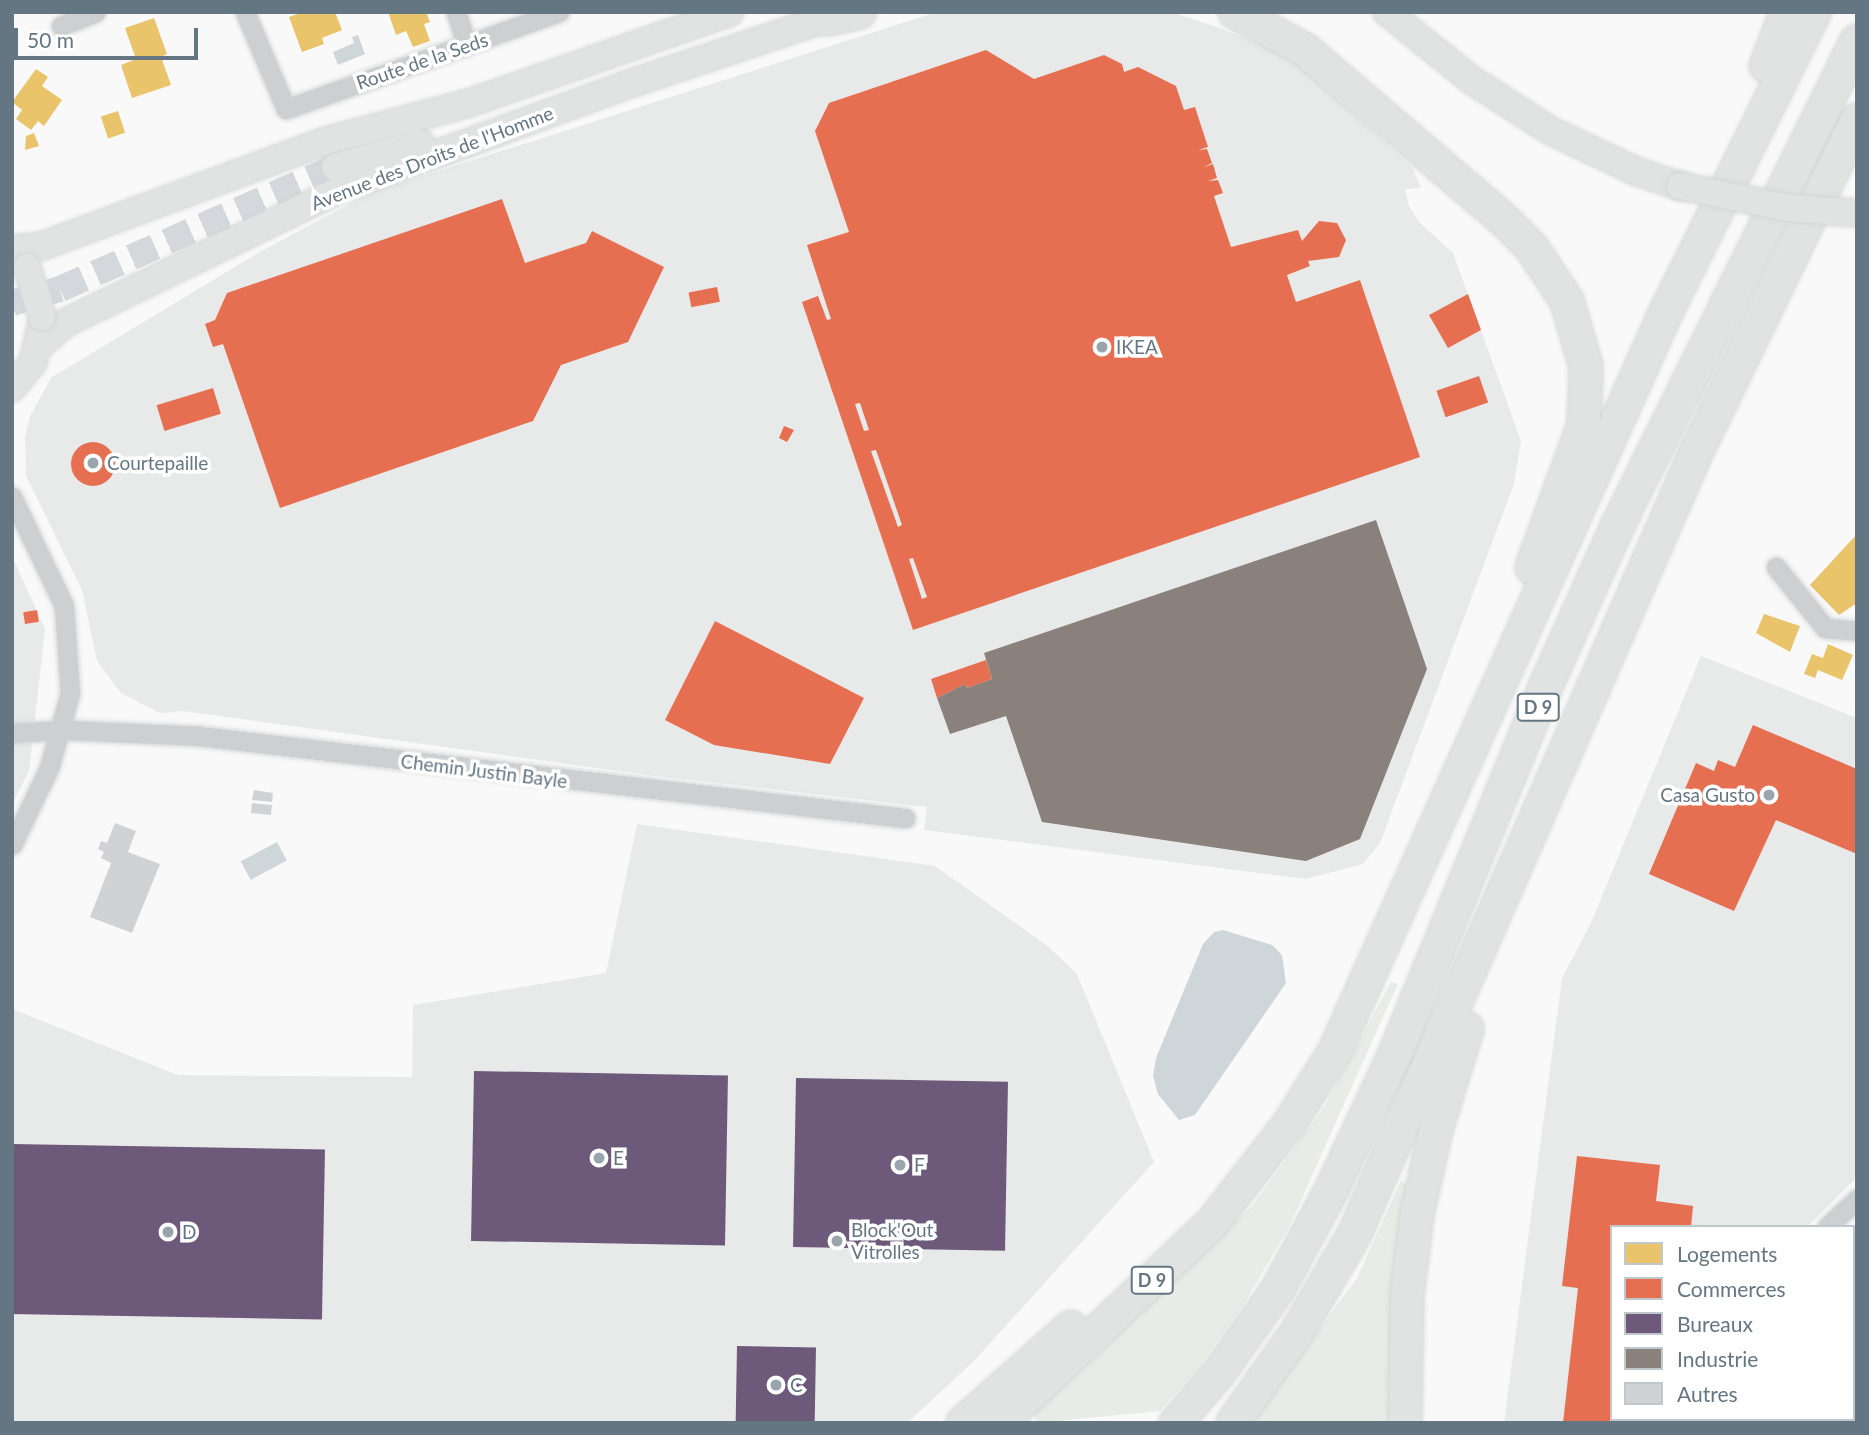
<!DOCTYPE html>
<style>
body{margin:0}
#map{position:relative;width:1869px;height:1435px;overflow:hidden;background:#f9f9f9;font-family:Lato,sans-serif}
div>[style]{position:absolute}
[style*='--x']{left:calc(var(--x)*1px);top:calc(var(--y)*1px);width:calc(var(--w)*1px);rotate:calc(var(--a)*1deg)}
.built>*{inset:0;background:#e8e9e9}
.green>*{inset:0;background:#e8ebe6}
.water>*{inset:0;background:#ced6d9;transform-origin:0 0}
.homes>*{inset:0;background:#e9c46a;transform-origin:0 0}
.shops>*{inset:0;background:#e76f51;transform-origin:0 0}
.round{border-radius:50%}
.offices>*{inset:0;background:#6d597a;transform-origin:0 0}
.industry>*{inset:0;background:#8a817c}
.building>*{inset:0;background:#d0d2d3;transform-origin:0 0}
.secondary-tunnel>*{height:26px;margin-top:-13px;transform-origin:0;background:repeating-linear-gradient(90deg,#d4d8dc 0 26px,transparent 0 39px)}
.roads{filter:drop-shadow(0 0 2px #d5d6d7) drop-shadow(0 0 2px #d5d6d7)}
.minor>*{height:19px;margin:-9.5px;padding:0 9.5px;transform-origin:9.5px;border-radius:9.5px;background:#cecfd0}
.secondary>*{height:26px;margin:-13px;padding:0 13px;transform-origin:13px;border-radius:13px;background:#e1e2e2}
.trunk>*{height:32px;margin:-16px;padding:0 16px;transform-origin:16px;border-radius:16px;background:#e1e2e2}
.bridges{filter:drop-shadow(0 0 2px #d5d6d7) drop-shadow(0 0 2px #d5d6d7)}
.secondary-bridge>*{height:26px;margin:-13px;padding:0 13px;transform-origin:13px;border-radius:13px;background:#e1e2e2}
.dots>*{width:19px;height:19px;translate:-50% -50%;box-sizing:border-box;border:4px solid #fff;border-radius:50%}
span{translate:-50% -50%;white-space:nowrap;text-align:center;line-height:1.15;-webkit-text-stroke:7px #fff;paint-order:stroke}
.shield-label span{padding:2px 5px;background:#fff;border:2px solid;border-radius:5px;-webkit-text-stroke-width:0}
.shield-label{font-size:18px;color:#657683;font-weight:700}
.street-label{font-size:19px;color:#657683}
.poi-label{font-size:19px;color:#657683}
.left{translate:0 -50%;text-align:left}
.right{translate:-100% -50%;text-align:right}
.frame{position:absolute;inset:0;border:14px solid #657683;pointer-events:none}
.legend{position:absolute;left:1610px;top:1225px;width:245px;height:196px;box-sizing:border-box;background:#fff;border:2px solid #c1c8cd;margin:0;padding:9px 12px;list-style:none;font-size:21px;color:#657683}
.legend li{display:flex;align-items:center;gap:14px;height:35px}
.legend b{width:35px;border:2px solid #c1c8cd}
.scale{position:absolute;left:14px;top:28px;width:184px;height:32px;box-sizing:border-box;border:4px solid #657683;border-top:0;padding-left:9px;font-size:21px;line-height:24px;white-space:nowrap;color:#657683;-webkit-text-stroke:5px #fff;paint-order:stroke}
</style>
<div id="map">
<div class="built">
<i style="clip-path:polygon(937px 12px,1171px 12px,1220px 28px,1288px 56px,1412px 167px,1421px 188px,1405px 189px,1409px 206px,1419px 222px,1453px 253px,1521px 441px,1514px 484px,1380px 843px,1363px 864px,1306px 879px,924px 830px,927px 807px,648px 775px,183px 711px,160px 713px,121px 693px,97px 661px,82px 590px,26px 476px,25px 437px,30px 416px,51px 378px,256px 254px,370px 193px)"></i>
<i style="clip-path:polygon(12px 556px,45px 629px,29px 771px,12px 805px)"></i>
<i style="clip-path:polygon(1701px 656px,1857px 718px,1857px 1177px,1807px 1227px,1612px 1227px,1612px 1419px,1717px 1419px,1717px 1423px,1504px 1423px,1562px 978px,1591px 923px)"></i>
<i style="clip-path:polygon(637px 824px,935px 866px,1049px 947px,1077px 974px,1154px 1162px,974px 1361px,907px 1423px,12px 1423px,12px 1009px,178px 1075px,412px 1077px,413px 1005px,606px 973px)"></i>
</div>
<div class="green">
<i style="clip-path:polygon(1391px 982px,1398px 984px,1289px 1227px,1242px 1307px,1198px 1368px,1160px 1411px,1037px 1423px,1030px 1404px,1252px 1206px,1323px 1109px)"></i>
<i style="clip-path:polygon(1401px 1181px,1411px 1186px,1393px 1423px,1251px 1423px,1357px 1278px)"></i>
</div>
<div class="water">
<i style="clip-path:polygon(358px 35px,365px 54px,338px 65px,333px 52px,354px 43px,352px 37px)"></i>
<i style="left:277px;top:842px;width:21px;height:41px;rotate:62deg"></i>
<i style="clip-path:polygon(1223px 930px,1272px 945px,1282px 955px,1286px 983px,1195px 1115px,1179px 1120px,1158px 1094px,1153px 1076px,1156px 1058px,1203px 944px,1214px 932px)"></i>
</div>
<div class="homes">
<i style="clip-path:polygon(303px 12px,335px 12px,342px 30px,322px 38px,324px 44px,302px 52px,289px 17px)"></i>
<i style="clip-path:polygon(388px 12px,426px 12px,430px 22px,424px 24px,430px 41px,413px 47px,406px 31px,396px 35px)"></i>
<i style="clip-path:polygon(154px 18px,167px 54px,161px 57px,171px 85px,132px 98px,121px 65px,136px 59px,125px 28px)"></i>
<i style="clip-path:polygon(36px 69px,48px 77px,42px 86px,62px 100px,44px 126px,38px 121px,31px 130px,16px 119px,22px 110px,12px 102px)"></i>
<i style="left:118px;top:111px;width:23px;height:18px;rotate:72deg"></i>
<i style="clip-path:polygon(34px 133px,39px 146px,25px 150px,26px 136px)"></i>
<i style="clip-path:polygon(1857px 534px,1857px 603px,1839px 615px,1810px 585px)"></i>
<i style="clip-path:polygon(1764px 614px,1800px 626px,1790px 652px,1756px 633px)"></i>
<i style="clip-path:polygon(1828px 644px,1853px 655px,1842px 680px,1818px 670px,1815px 678px,1804px 674px,1812px 654px,1823px 658px)"></i>
<i style="clip-path:polygon(1853px 1248px,1857px 1251px,1855px 1293px,1853px 1291px)"></i>
<i style="clip-path:polygon(1857px 1301px,1857px 1338px,1853px 1341px,1853px 1304px)"></i>
<i style="clip-path:polygon(1817px 1419px,1844px 1419px,1813px 1423px)"></i>
</div>
<div class="shops">
<i style="clip-path:polygon(evenodd,986px 50px,1034px 79px,1104px 55px,1122px 64px,1124px 72px,1138px 67px,1176px 86px,1184px 110px,1195px 107px,1208px 147px,1198px 150px,1207px 149px,1212px 163px,1204px 167px,1213px 164px,1217px 178px,1208px 181px,1218px 180px,1223px 193px,1214px 196px,1231px 247px,1298px 230px,1302px 241px,1319px 221px,1337px 223px,1346px 240px,1339px 257px,1308px 261px,1310px 266px,1287px 275px,1296px 302px,1360px 280px,1420px 457px,913px 630px,802px 302px,818px 296px,827px 320px,831px 319px,807px 245px,849px 232px,815px 131px,829px 103px,986px 50px,860px 403px,869px 430px,864px 431px,855px 404px,860px 403px,986px 50px,876px 450px,902px 525px,898px 527px,871px 451px,876px 450px,986px 50px,913px 558px,927px 597px,922px 599px,909px 559px,913px 558px)"></i>
<i style="clip-path:polygon(502px 199px,525px 263px,586px 243px,592px 231px,664px 267px,628px 342px,561px 365px,533px 421px,280px 508px,223px 344px,213px 347px,205px 324px,215px 320px,227px 293px)"></i>
<i style="left:717px;top:287px;width:15px;height:29px;rotate:79deg"></i>
<i style="clip-path:polygon(1468px 294px,1481px 330px,1448px 348px,1429px 315px)"></i>
<i style="left:1479px;top:376px;width:28px;height:45px;rotate:71deg"></i>
<i style="left:213px;top:388px;width:27px;height:59px;rotate:73deg"></i>
<i style="clip-path:polygon(784px 426px,794px 430px,787px 442px,779px 438px)"></i>
<i class="round" style="left:71px;top:442px;width:44px;height:44px"></i>
<i style="left:37px;top:610px;width:12px;height:14px;rotate:81deg"></i>
<i style="clip-path:polygon(715px 621px,864px 698px,830px 764px,714px 745px,665px 720px)"></i>
<i style="clip-path:polygon(986px 660px,992px 679px,967px 688px,965px 684px,937px 698px,931px 679px)"></i>
<i style="clip-path:polygon(1753px 725px,1857px 769px,1857px 854px,1776px 820px,1734px 911px,1649px 874px,1696px 763px,1714px 771px,1718px 760px,1735px 767px)"></i>
<i style="clip-path:polygon(1577px 1156px,1660px 1165px,1656px 1201px,1693px 1206px,1691px 1227px,1612px 1227px,1612px 1419px,1669px 1419px,1668px 1423px,1563px 1423px,1578px 1288px,1562px 1286px)"></i>
</div>
<div class="offices">
<i style="left:474px;top:1071px;width:254px;height:170px;rotate:1deg"></i>
<i style="left:796px;top:1078px;width:212px;height:169px;rotate:1deg"></i>
<i style="left:12px;top:1144px;width:313px;height:170px;rotate:1deg"></i>
<i style="left:737px;top:1346px;width:79px;height:77px;rotate:1deg"></i>
</div>
<div class="industry">
<i style="clip-path:polygon(1376px 520px,1427px 669px,1360px 839px,1306px 861px,1042px 822px,1006px 716px,950px 734px,937px 698px,965px 684px,967px 688px,992px 679px,984px 653px)"></i>
</div>
<div class="building">
<i style="clip-path:polygon(254px 790px,273px 793px,272px 802px,252px 800px)"></i>
<i style="left:252px;top:803px;width:20px;height:10px;rotate:6deg"></i>
<i style="clip-path:polygon(115px 823px,136px 831px,128px 852px,160px 864px,132px 933px,90px 917px,111px 863px,101px 858px,104px 852px,98px 849px,101px 841px,107px 843px)"></i>
</div>
<div class="secondary-tunnel">
<i style="--x:12;--y:303;--w:50;--a:-16.3"></i>
<i style="--x:60;--y:289;--w:301;--a:-23.9"></i>
</div>
<div class="roads">
<div class="minor">
<i style="--x:245;--y:12;--w:105;--a:67.1"></i>
<i style="--x:286;--y:109;--w:290;--a:-19.6"></i>
<i style="--x:456;--y:12;--w:35;--a:72"></i>
<i style="--x:61;--y:26;--w:37;--a:-22"></i>
<i style="--x:12;--y:497;--w:121;--a:64.5"></i>
<i style="--x:64;--y:606;--w:87;--a:86.1"></i>
<i style="--x:70;--y:693;--w:78;--a:105.6"></i>
<i style="--x:49;--y:768;--w:85;--a:115.7"></i>
<i style="--x:1776;--y:567;--w:78;--a:51.2"></i>
<i style="--x:1825;--y:628;--w:32;--a:5"></i>
<i style="--x:12;--y:733;--w:51;--a:-3.4"></i>
<i style="--x:63;--y:730;--w:136;--a:2.5"></i>
<i style="--x:199;--y:736;--w:711;--a:6.63"></i>
<i style="--x:1827;--y:1227;--w:41;--a:-43"></i>
<i style="--x:1729;--y:1423;--w:4;--a:-90"></i>
</div>
<div class="secondary">
<i style="--x:1387;--y:12;--w:107;--a:38.9"></i>
<i style="--x:1470;--y:79;--w:94;--a:32.8"></i>
<i style="--x:1549;--y:130;--w:98;--a:25.3"></i>
<i style="--x:1638;--y:172;--w:44;--a:18.4"></i>
<i style="--x:335;--y:167;--w:89;--a:-15.6"></i>
<i style="--x:15;--y:249;--w:27;--a:-6"></i>
<i style="--x:42;--y:246;--w:303;--a:-20.3"></i>
<i style="--x:326;--y:141;--w:148;--a:-14.9"></i>
<i style="--x:469;--y:103;--w:276;--a:-19.2"></i>
<i style="--x:39;--y:346;--w:35;--a:-41"></i>
<i style="--x:65;--y:323;--w:307;--a:-25.9"></i>
<i style="--x:341;--y:189;--w:313;--a:-20"></i>
<i style="--x:635;--y:82;--w:221;--a:-18.4"></i>
<i style="--x:12;--y:388;--w:33;--a:-51"></i>
<i style="--x:33;--y:362;--w:35;--a:-77"></i>
</div>
<div class="trunk">
<i style="--x:1235;--y:12;--w:80;--a:28.5"></i>
<i style="--x:1305;--y:50;--w:262;--a:40.5"></i>
<i style="--x:1504;--y:220;--w:40;--a:45"></i>
<i style="--x:1532;--y:248;--w:64;--a:56.6"></i>
<i style="--x:1567;--y:301;--w:69;--a:73.9"></i>
<i style="--x:1586;--y:367;--w:58;--a:92"></i>
<i style="--x:1584;--y:425;--w:152;--a:110"></i>
<i style="--x:827;--y:19;--w:33;--a:-12"></i>
<i style="--x:1766;--y:66;--w:58;--a:-68.7"></i>
<i style="--x:963;--y:1423;--w:144;--a:-41.6"></i>
<i style="--x:1000;--y:1423;--w:293;--a:-43.3"></i>
<i style="--x:1213;--y:1222;--w:125;--a:-52.1"></i>
<i style="--x:1290;--y:1123;--w:85;--a:-58"></i>
<i style="--x:1335;--y:1051;--w:812;--a:-65.87"></i>
<i style="--x:1667;--y:310;--w:332;--a:-63.7"></i>
<i style="--x:1176;--y:1423;--w:68;--a:-49.8"></i>
<i style="--x:1220;--y:1371;--w:100;--a:-54.7"></i>
<i style="--x:1278;--y:1289;--w:114;--a:-61.6"></i>
<i style="--x:1332;--y:1189;--w:149;--a:-65"></i>
<i style="--x:1395;--y:1054;--w:405;--a:-67.7"></i>
<i style="--x:1549;--y:679;--w:167;--a:-65.9"></i>
<i style="--x:1617;--y:527;--w:542;--a:-63.72"></i>
<i style="--x:1233;--y:1423;--w:115;--a:-54.9"></i>
<i style="--x:1299;--y:1329;--w:111;--a:-59.7"></i>
<i style="--x:1355;--y:1233;--w:849;--a:-66.39"></i>
<i style="--x:1695;--y:455;--w:372;--a:-64.2"></i>
<i style="--x:1405;--y:1423;--w:129;--a:-89.1"></i>
<i style="--x:1407;--y:1294;--w:81;--a:-82.9"></i>
<i style="--x:1417;--y:1214;--w:87;--a:-77.4"></i>
<i style="--x:1436;--y:1129;--w:105;--a:-72.8"></i>
</div>
</div>
<div class="bridges">
<div class="secondary-bridge">
<i style="--x:1680;--y:186;--w:111;--a:11.4"></i>
<i style="--x:1789;--y:208;--w:68;--a:4.2"></i>
<i style="--x:27;--y:267;--w:52;--a:73.3"></i>
</div>
</div>
<div class="dots">
<i style="left:1102px;top:347px;background:#99a4ac"></i>
<i style="left:93px;top:463px;background:#99a4ac"></i>
<i style="left:1769px;top:795px;background:#99a4ac"></i>
<i style="left:599px;top:1158px;background:#99a4ac"></i>
<i style="left:900px;top:1165px;background:#99a4ac"></i>
<i style="left:168px;top:1232px;background:#99a4ac"></i>
<i style="left:837px;top:1241px;background:#99a4ac"></i>
<i style="left:776px;top:1385px;background:#99a4ac"></i>
</div>
<div class="shield-label">
<span style="left:1538px;top:707px">D 9</span>
<span style="left:1152px;top:1280px">D 9</span>
</div>
<div class="street-label">
<span style="left:422px;top:61px;rotate:-19deg">Route de la Seds</span>
<span style="left:432px;top:158px;rotate:-21deg">Avenue des Droits de l'Homme</span>
<span style="left:484px;top:771px;rotate:7deg">Chemin Justin Bayle</span>
</div>
<div class="poi-label">
<span class="left" style="left:1116px;top:347px">IKEA</span>
<span class="left" style="left:107px;top:463px">Courtepaille</span>
<span class="right" style="left:1755px;top:795px">Casa Gusto</span>
<span class="left" style="left:613px;top:1158px">E</span>
<span class="left" style="left:914px;top:1165px">F</span>
<span class="left" style="left:851px;top:1241px">Block'Out<br>Vitrolles</span>
<span class="left" style="left:182px;top:1232px">D</span>
<span class="left" style="left:790px;top:1385px">C</span>
</div>
<div class="frame"></div>
<ul class="legend">
<li><b style="height:19px;background:#e9c46a"></b>Logements</li>
<li><b style="height:19px;background:#e76f51"></b>Commerces</li>
<li><b style="height:19px;background:#6d597a"></b>Bureaux</li>
<li><b style="height:19px;background:#8a817c"></b>Industrie</li>
<li><b style="height:19px;background:#d0d2d3"></b>Autres</li>
</ul>
<div class="scale">50 m</div>
</div>
